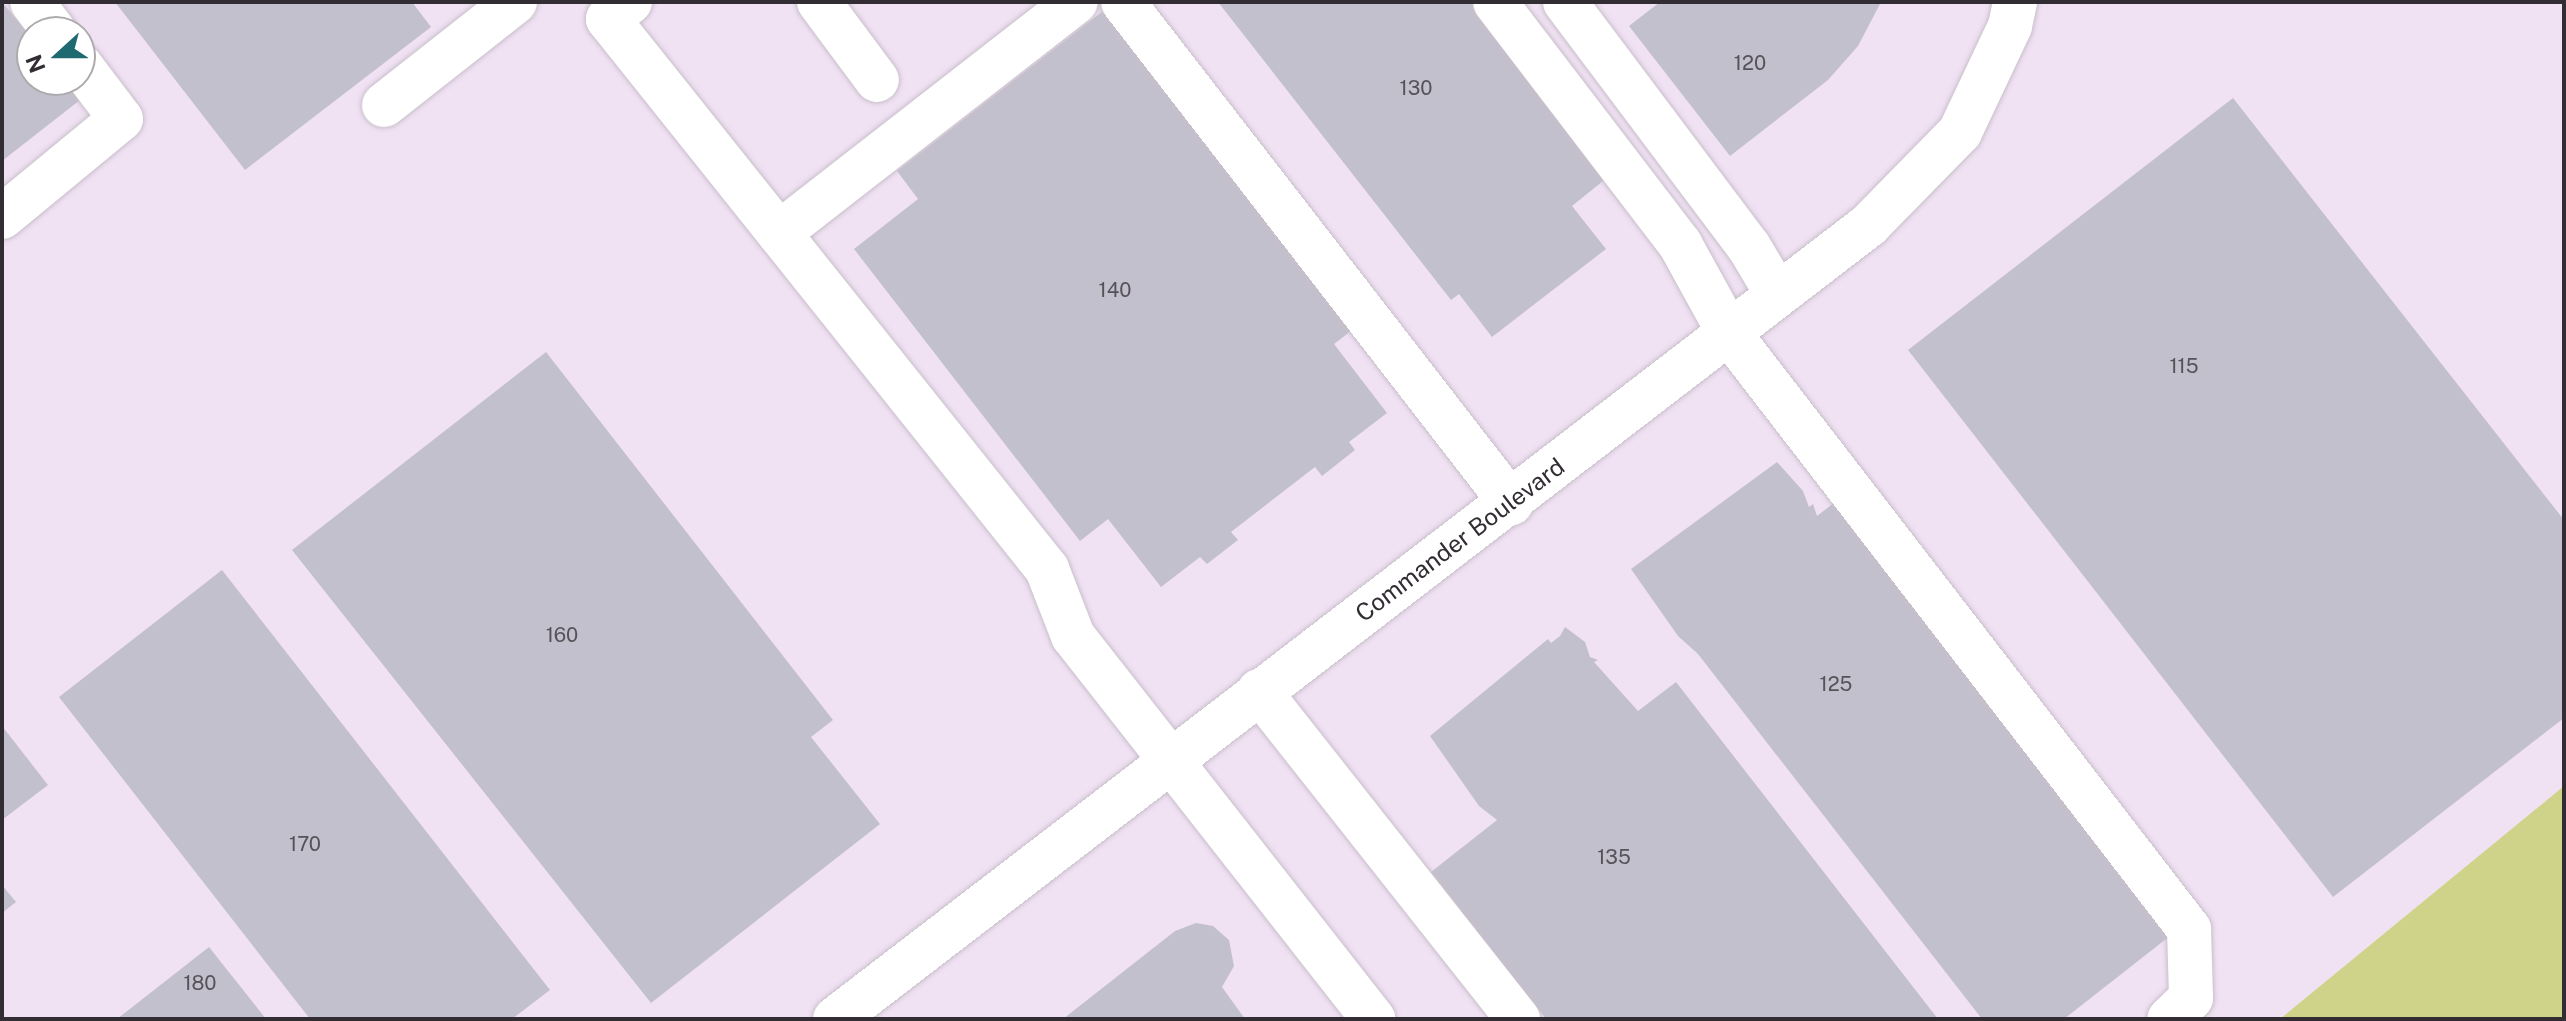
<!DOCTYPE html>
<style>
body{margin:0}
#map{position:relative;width:2566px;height:1021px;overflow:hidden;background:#faf0fc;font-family:"Public Sans",sans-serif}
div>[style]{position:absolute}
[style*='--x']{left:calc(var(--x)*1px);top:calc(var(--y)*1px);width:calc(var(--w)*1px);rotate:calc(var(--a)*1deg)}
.built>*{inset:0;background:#f0e1f3}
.green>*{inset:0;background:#cfd389}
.building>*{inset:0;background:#c3c0cd}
.roads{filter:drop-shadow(0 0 2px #c8bfca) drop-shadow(0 0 2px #c8bfca)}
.minor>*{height:44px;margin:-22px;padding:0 22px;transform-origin:22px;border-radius:22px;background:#fff}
span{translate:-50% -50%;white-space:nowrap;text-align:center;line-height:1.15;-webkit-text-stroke:6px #fff;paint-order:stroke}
.number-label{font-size:20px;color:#565259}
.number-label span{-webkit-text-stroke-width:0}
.street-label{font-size:24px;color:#312d32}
.frame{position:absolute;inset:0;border:4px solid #312d32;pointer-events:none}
.north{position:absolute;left:16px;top:16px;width:80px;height:80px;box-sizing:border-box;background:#fff;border:2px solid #adabad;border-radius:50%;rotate:249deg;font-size:22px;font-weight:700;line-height:32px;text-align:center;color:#312d32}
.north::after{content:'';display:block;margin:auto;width:28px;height:36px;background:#1e6a70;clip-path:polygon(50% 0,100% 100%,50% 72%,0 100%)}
</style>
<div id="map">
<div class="built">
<i style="clip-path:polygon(evenodd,2px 2px,2564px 2px,2564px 786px,2280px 1019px,2px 1019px,2px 2px,32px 32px,80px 32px,80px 80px,32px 80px,32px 32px)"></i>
</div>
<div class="green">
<i style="clip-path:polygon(2564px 786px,2564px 1019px,2280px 1019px)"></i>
</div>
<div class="building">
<i style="clip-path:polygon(2px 2px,32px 38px,32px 80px,65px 80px,80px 100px,2px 161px)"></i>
<i style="clip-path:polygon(115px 2px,412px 2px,431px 27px,245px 170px)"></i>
<i style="clip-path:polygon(1218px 2px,1480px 2px,1613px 173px,1572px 206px,1606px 249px,1492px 337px,1459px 294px,1451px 300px)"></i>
<i style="clip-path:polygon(1660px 2px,1881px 2px,1858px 46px,1828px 80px,1730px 156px,1629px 26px)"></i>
<i style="clip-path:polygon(1112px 4px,1360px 324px,1334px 344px,1387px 413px,1349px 442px,1355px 450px,1322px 476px,1315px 467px,1231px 532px,1238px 540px,1207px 564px,1200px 557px,1161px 587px,1108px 519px,1080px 541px,854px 249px,918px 199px,897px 171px)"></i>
<i style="clip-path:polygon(2233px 98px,2564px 520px,2564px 718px,2333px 897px,1908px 350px)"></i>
<i style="clip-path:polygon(546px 352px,833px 720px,811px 737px,880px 824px,651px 1003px,292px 550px)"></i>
<i style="clip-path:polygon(1777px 462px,1803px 491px,1809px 507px,1813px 504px,1817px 516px,1839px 499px,2175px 932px,2064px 1019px,1982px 1019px,1698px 654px,1678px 636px,1631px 569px)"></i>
<i style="clip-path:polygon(222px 570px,550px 990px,512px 1019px,310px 1019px,59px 697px)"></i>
<i style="clip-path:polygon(1565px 627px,1585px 642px,1590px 657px,1598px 660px,1594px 662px,1638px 711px,1676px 682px,1938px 1019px,1546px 1019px,1431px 872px,1497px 820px,1479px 806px,1430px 736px,1548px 639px,1551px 643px,1560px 636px)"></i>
<i style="clip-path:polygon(2px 726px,48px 785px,2px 820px)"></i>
<i style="clip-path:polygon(2px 885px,16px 902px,2px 913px)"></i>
<i style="clip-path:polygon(1196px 923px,1213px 926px,1229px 940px,1234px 966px,1222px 987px,1245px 1019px,1063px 1019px,1175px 931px)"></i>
<i style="clip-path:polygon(209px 947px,266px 1019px,117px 1019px)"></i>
</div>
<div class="roads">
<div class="minor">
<i style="--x:32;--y:2;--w:38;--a:53"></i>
<i style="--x:630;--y:2;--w:28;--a:142"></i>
<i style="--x:608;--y:19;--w:704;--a:51.4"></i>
<i style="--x:1047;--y:569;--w:72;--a:68.8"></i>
<i style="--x:1073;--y:636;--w:487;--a:51.9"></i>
<i style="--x:819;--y:2;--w:97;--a:53.4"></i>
<i style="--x:1123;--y:2;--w:634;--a:52.24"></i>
<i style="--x:1495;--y:2;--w:305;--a:52.6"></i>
<i style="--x:1680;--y:244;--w:102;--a:61.2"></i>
<i style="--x:1729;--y:333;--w:753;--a:52.34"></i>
<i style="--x:2189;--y:929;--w:69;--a:88.3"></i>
<i style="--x:2191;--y:998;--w:30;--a:136"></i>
<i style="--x:1565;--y:2;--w:306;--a:53.1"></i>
<i style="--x:1749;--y:247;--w:55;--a:59.2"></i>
<i style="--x:384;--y:105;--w:167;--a:-38.2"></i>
<i style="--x:2;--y:217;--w:154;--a:-39.5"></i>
<i style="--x:121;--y:119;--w:68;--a:-127.2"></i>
<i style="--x:779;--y:233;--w:376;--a:-37.9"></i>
<i style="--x:1259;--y:691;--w:418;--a:51.7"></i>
<i style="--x:835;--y:1019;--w:1304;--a:-37.52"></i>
<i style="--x:1869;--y:225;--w:130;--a:-45.6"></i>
<i style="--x:1960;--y:132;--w:117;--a:-64.7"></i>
<i style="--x:2010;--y:26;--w:25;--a:-78"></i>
</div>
</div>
<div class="number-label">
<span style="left:1750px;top:63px">120</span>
<span style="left:1416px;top:88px">130</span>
<span style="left:1115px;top:290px">140</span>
<span style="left:2184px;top:366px">115</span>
<span style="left:562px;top:635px">160</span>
<span style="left:1836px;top:684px">125</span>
<span style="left:305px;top:844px">170</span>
<span style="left:1614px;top:857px">135</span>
<span style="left:200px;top:983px">180</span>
</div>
<div class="street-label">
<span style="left:1460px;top:540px;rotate:-37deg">Commander Boulevard</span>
</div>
<div class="frame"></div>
<div class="north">N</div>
</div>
